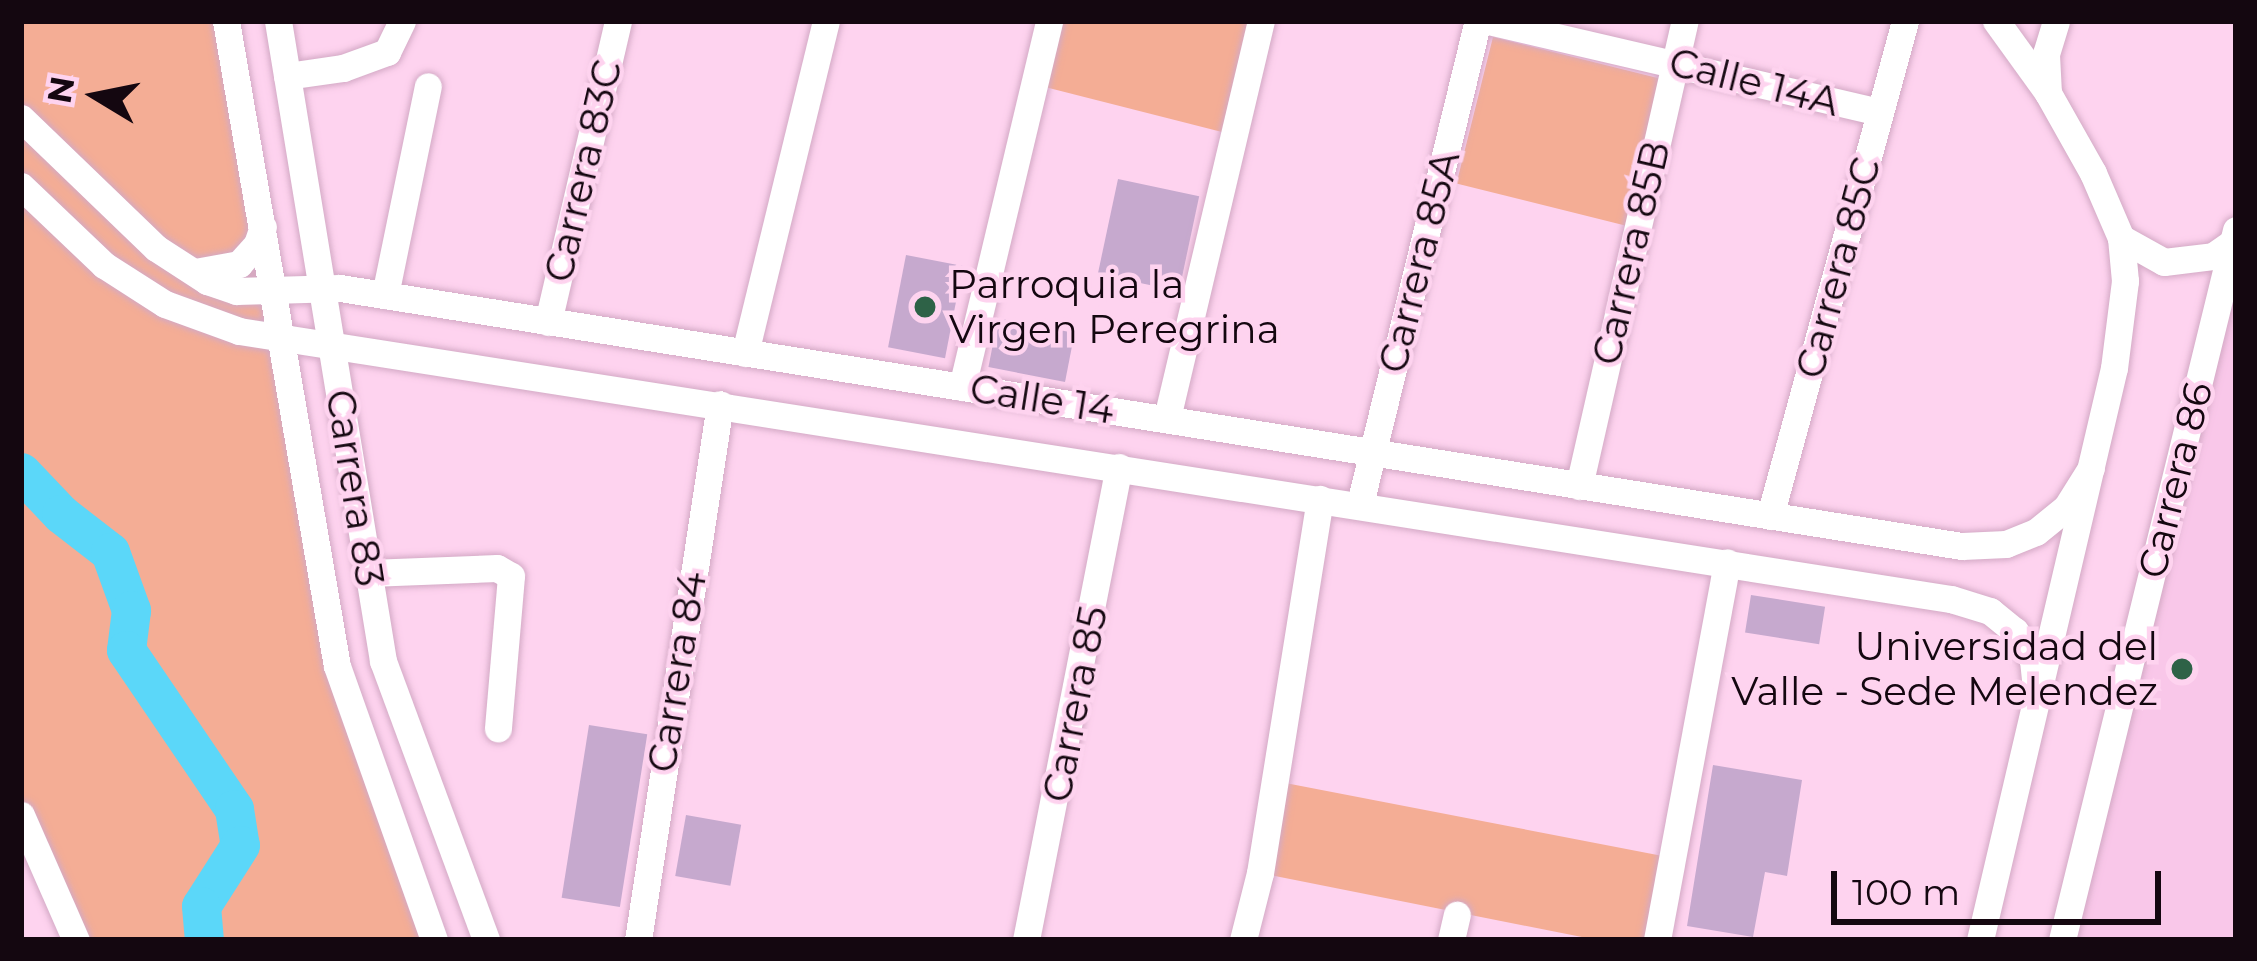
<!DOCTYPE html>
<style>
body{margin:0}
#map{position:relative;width:2257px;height:961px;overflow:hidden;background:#fed3ef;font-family:Montserrat,sans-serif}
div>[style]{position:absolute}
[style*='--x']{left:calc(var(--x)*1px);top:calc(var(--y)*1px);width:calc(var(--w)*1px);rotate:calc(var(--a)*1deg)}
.built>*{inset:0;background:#f9c7e9}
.green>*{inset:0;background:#f4ad95;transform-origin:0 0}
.river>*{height:39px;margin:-19.5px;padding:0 19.5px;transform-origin:19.5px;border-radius:19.5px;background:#5bd7f9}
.building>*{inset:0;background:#c6a9ce;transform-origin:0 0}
.roads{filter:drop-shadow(0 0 3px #d3a9c5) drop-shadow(0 0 3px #d3a9c5)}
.minor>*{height:27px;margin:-13.5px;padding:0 13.5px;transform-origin:13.5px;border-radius:13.5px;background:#fff}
.dots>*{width:33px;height:33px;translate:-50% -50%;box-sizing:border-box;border:6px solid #fed3ef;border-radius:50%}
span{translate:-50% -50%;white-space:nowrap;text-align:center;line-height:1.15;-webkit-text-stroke:9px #fed3ef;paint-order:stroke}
.street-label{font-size:39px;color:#140710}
.poi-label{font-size:39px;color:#140710}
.left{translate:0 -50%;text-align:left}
.right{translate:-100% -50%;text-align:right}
.frame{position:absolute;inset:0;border:24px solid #140710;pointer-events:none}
.north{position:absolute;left:36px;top:36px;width:120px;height:120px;-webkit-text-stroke:9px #fed3ef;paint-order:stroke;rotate:280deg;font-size:33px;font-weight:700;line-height:48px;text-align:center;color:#140710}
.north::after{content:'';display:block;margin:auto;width:42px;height:54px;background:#140710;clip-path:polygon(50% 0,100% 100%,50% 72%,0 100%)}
.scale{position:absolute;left:1831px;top:871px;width:330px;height:54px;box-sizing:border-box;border:6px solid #140710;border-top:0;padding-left:15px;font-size:36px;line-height:42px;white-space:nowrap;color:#140710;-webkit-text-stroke:9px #fed3ef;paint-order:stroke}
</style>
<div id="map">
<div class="built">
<i style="clip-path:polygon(2236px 230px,2236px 940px,2062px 940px)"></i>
</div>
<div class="green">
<i style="clip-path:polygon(21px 21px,226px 21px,328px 622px,434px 940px,76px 940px,21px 815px)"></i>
<i style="clip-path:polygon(1061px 21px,1248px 21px,1222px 132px,1045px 87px)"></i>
<i style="left:1493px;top:37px;width:179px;height:151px;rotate:14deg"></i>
<i style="clip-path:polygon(1275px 781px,1673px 858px,1657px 940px,1597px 940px,1260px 873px)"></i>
</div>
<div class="river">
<i style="--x:21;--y:472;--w:58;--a:46.4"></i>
<i style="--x:61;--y:514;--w:62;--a:37.8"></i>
<i style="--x:110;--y:552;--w:62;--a:70.1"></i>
<i style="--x:131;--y:610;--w:40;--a:97.1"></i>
<i style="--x:126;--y:650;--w:192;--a:55.8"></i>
<i style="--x:234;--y:809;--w:36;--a:81"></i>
<i style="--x:240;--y:845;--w:72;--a:122.6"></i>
<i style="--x:201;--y:906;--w:34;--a:85"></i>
</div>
<div class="building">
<i style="left:1118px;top:179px;width:83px;height:97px;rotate:12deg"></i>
<i style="left:906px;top:255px;width:58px;height:94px;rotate:11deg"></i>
<i style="left:998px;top:318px;width:78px;height:50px;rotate:11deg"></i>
<i style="left:1751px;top:595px;width:75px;height:38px;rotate:9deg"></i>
<i style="left:589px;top:725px;width:59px;height:175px;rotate:9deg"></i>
<i style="clip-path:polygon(1713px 765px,1802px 780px,1787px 876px,1765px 872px,1753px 937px,1687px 926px)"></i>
<i style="left:686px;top:815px;width:56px;height:62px;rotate:10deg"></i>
</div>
<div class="roads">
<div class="minor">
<i style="--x:226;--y:21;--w:654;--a:80.24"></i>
<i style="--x:337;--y:666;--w:291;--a:70.5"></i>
<i style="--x:278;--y:21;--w:649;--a:80.68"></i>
<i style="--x:383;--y:661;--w:297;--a:69.7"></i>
<i style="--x:1488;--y:21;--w:402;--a:13.1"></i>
<i style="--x:287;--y:76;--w:57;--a:-8.1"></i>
<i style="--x:343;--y:68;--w:47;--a:-20"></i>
<i style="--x:387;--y:52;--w:34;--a:-64"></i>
<i style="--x:2048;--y:93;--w:39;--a:-93"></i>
<i style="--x:2046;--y:54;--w:34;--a:-73"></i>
<i style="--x:21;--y:118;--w:187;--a:43.9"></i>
<i style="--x:156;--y:248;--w:61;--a:32.9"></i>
<i style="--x:207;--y:281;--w:31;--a:19"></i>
<i style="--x:236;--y:291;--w:104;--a:-1.7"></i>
<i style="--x:340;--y:288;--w:1642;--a:9.04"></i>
<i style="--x:1962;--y:546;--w:44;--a:-2.6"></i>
<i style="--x:2006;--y:544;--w:32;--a:-22"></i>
<i style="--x:2036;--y:532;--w:38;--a:-39"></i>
<i style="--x:2066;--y:508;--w:47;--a:-58"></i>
<i style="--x:21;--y:186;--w:115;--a:43.6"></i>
<i style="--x:104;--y:265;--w:72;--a:32.6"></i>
<i style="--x:165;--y:304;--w:79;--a:20"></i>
<i style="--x:239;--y:331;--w:1733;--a:8.9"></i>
<i style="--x:1951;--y:599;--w:41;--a:17.1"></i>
<i style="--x:1990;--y:611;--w:32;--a:39"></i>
<i style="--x:2015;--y:631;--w:34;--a:58"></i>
<i style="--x:2033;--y:660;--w:37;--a:84"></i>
<i style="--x:2121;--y:238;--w:49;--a:29.2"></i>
<i style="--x:2164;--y:262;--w:49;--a:-7"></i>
<i style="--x:2213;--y:256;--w:24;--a:-35"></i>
<i style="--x:195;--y:272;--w:45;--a:-10.3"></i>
<i style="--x:239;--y:264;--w:27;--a:-48"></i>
<i style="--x:257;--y:244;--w:18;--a:-71"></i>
<i style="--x:385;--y:295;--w:213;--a:-78.4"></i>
<i style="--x:548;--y:322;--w:309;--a:-76.9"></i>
<i style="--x:745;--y:353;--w:342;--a:-76.3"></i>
<i style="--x:962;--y:387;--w:376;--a:-76.6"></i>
<i style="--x:1167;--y:418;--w:408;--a:-76.7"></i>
<i style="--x:1579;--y:486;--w:477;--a:-77.2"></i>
<i style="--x:1360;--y:504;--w:497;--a:-76.3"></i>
<i style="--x:1770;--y:516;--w:513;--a:-74.74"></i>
<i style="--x:369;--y:573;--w:128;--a:-2.2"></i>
<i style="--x:497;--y:568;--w:16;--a:30"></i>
<i style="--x:511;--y:576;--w:153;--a:94.9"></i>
<i style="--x:21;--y:815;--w:137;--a:66.3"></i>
<i style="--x:638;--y:940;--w:542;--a:-81.3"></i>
<i style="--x:1026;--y:940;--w:482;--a:-78.9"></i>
<i style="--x:1243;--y:940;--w:69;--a:-75.8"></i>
<i style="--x:1260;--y:873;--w:379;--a:-80.9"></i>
<i style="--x:1451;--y:940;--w:26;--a:-77"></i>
<i style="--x:1657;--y:940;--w:384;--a:-79.5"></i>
<i style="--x:1980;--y:940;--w:587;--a:-76.82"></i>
<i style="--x:2114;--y:368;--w:88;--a:-82.8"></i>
<i style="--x:2125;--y:281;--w:43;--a:-95.3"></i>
<i style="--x:2121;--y:238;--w:71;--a:-113.3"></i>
<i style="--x:2093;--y:173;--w:92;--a:-119.4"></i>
<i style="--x:2048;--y:93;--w:89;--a:-125.8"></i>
<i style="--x:2062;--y:940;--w:731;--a:-76.23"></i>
</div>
</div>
<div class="dots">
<i style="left:925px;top:307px;background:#2e6247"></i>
<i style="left:2182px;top:669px;background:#2e6247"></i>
</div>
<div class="street-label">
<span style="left:1754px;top:82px;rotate:14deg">Calle 14A</span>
<span style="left:583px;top:171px;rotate:-77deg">Carrera 83C</span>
<span style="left:1631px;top:253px;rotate:-77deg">Carrera 85B</span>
<span style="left:1419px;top:262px;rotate:-76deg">Carrera 85A</span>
<span style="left:1838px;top:268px;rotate:-75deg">Carrera 85C</span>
<span style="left:1042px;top:399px;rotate:9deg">Calle 14</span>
<span style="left:2175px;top:480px;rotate:-76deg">Carrera 86</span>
<span style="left:355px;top:488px;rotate:81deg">Carrera 83</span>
<span style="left:677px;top:672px;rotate:-81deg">Carrera 84</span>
<span style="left:1075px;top:704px;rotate:-79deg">Carrera 85</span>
</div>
<div class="poi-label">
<span class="left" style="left:949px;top:307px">Parroquia la<br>Virgen Peregrina</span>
<span class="right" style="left:2158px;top:669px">Universidad del<br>Valle - Sede Melendez</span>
</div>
<div class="frame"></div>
<div class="north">N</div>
<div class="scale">100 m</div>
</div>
